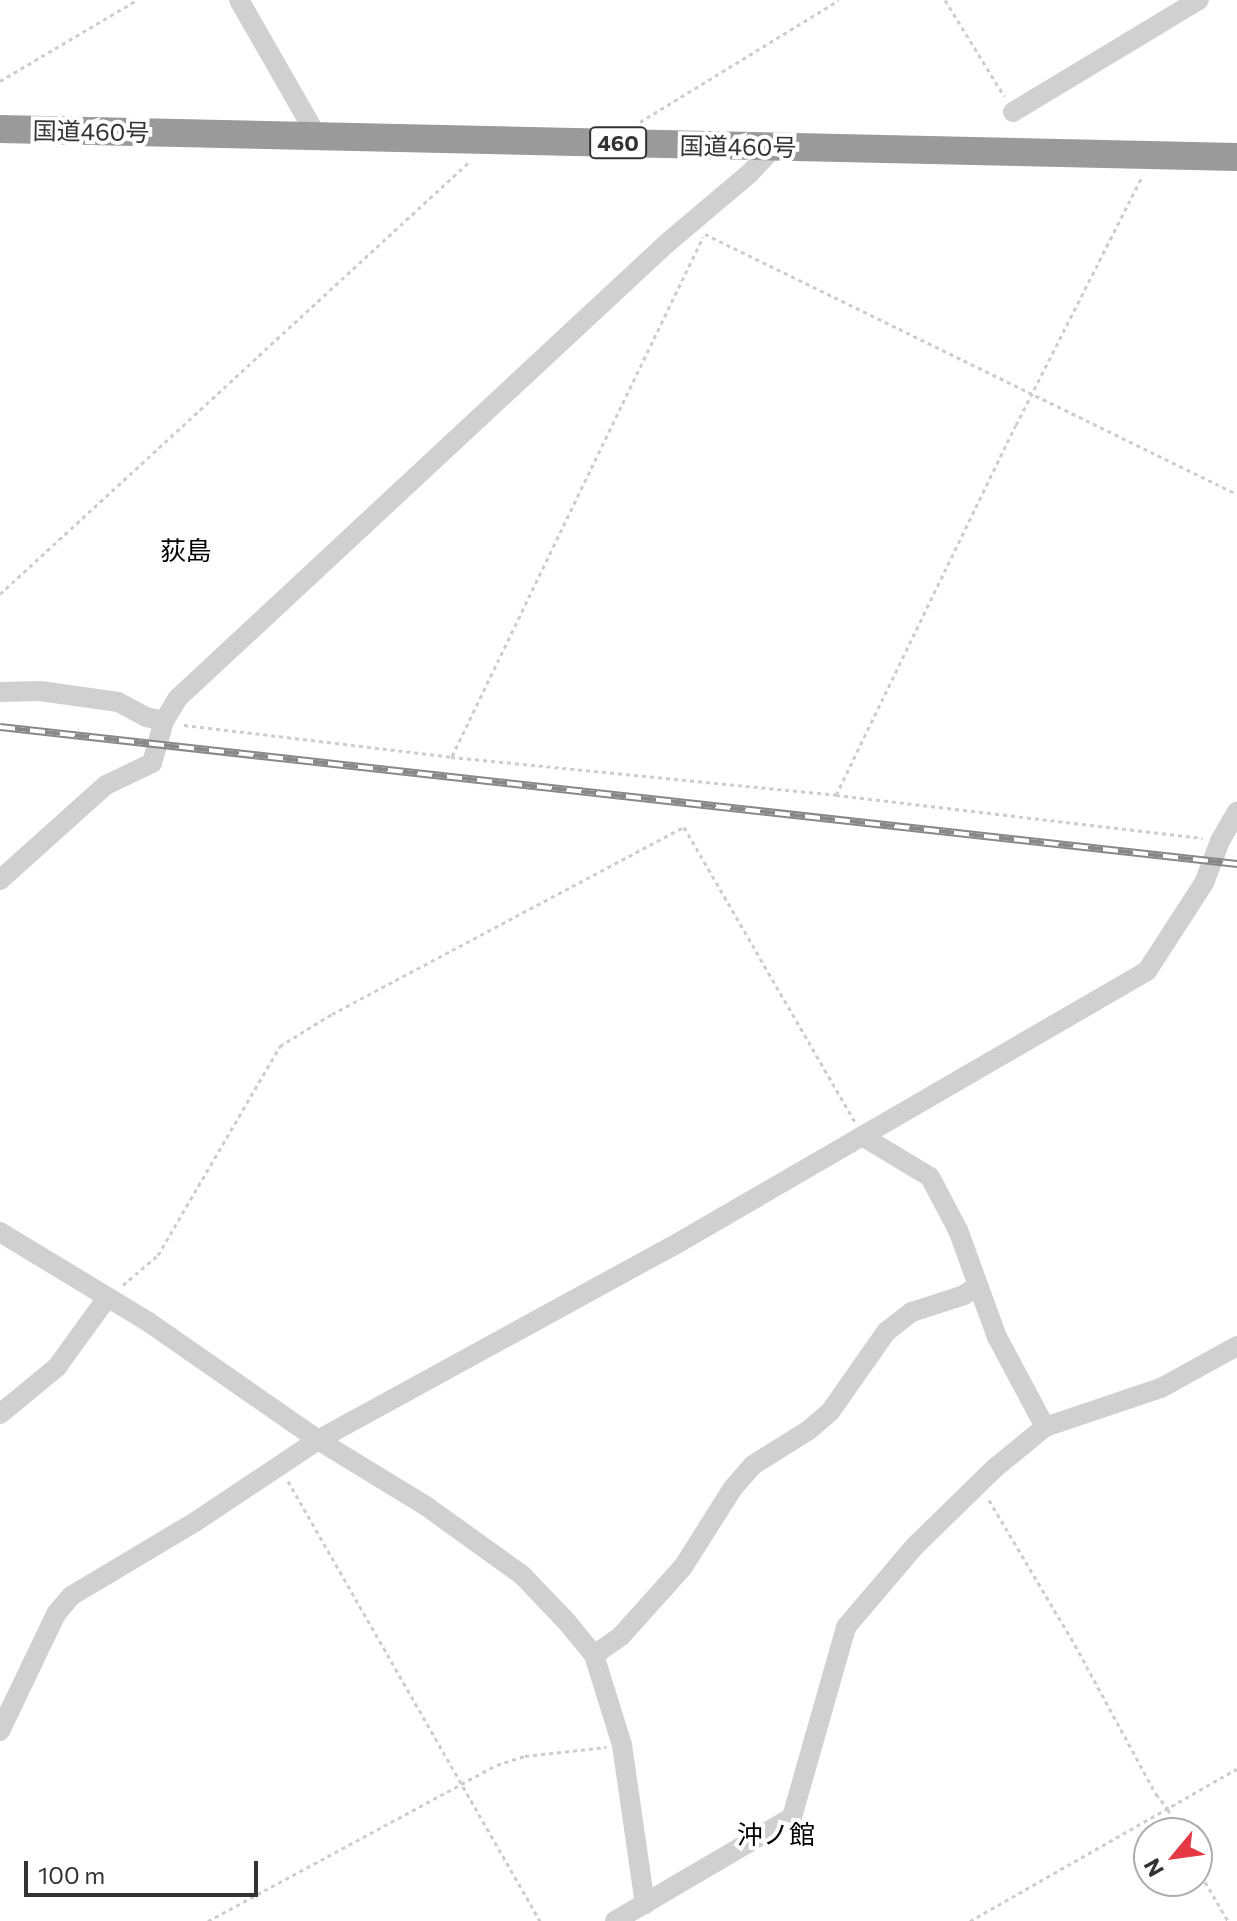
<!DOCTYPE html>
<meta charset="utf-8">
<style>
body{margin:0}
#map{position:relative;width:1237px;height:1921px;overflow:hidden;background:#fff;font-family:Commissioner,"Noto Sans JP",sans-serif}
div>[style]{position:absolute}
[style*='--x']{left:calc(var(--x)*1px);top:calc(var(--y)*1px);width:calc(var(--w)*1px);rotate:calc(var(--a)*1deg)}
.path>*{height:3px;margin-top:-1.5px;transform-origin:0;background:repeating-linear-gradient(90deg,#cdcdcd 0 4px,transparent 0 8px)}
.minor>*{height:20px;margin:-10px;padding:0 10px;transform-origin:10px;border-radius:10px;background:#d0d0d0}
.highway>*{height:28px;margin:-14px;padding:0 14px;transform-origin:14px;border-radius:14px;background:#9a9a9a}
.rail>*{height:8px;margin-top:-4px;transform-origin:0;background:repeating-linear-gradient(90deg,#fff 0 15px,#888 0 30px);box-sizing:border-box;border-block:2px solid #888}
span{translate:-50% -50%;white-space:nowrap;text-align:center;line-height:1.15;-webkit-text-stroke:8px #fff;paint-order:stroke}
.shield-label span{padding:2px 6px;background:#fff;border:2px solid;border-radius:6px;-webkit-text-stroke-width:0}
.shield-label{font-size:22px;color:#333;font-weight:700}
.street-label{font-size:24px;color:#333}
.neighbourhood-label{font-size:26px;color:#000}
.north{position:absolute;left:1133px;top:1817px;width:80px;height:80px;box-sizing:border-box;background:#fff;border:2px solid #adadad;border-radius:50%;rotate:241deg;font-size:22px;font-weight:700;line-height:32px;text-align:center;color:#333}
.north::after{content:'';display:block;margin:auto;width:28px;height:36px;background:#e63946;clip-path:polygon(50% 0,100% 100%,50% 72%,0 100%)}
.scale{position:absolute;left:24px;top:1861px;width:234px;height:36px;box-sizing:border-box;border:4px solid #333;border-top:0;padding-left:10px;font-size:24px;line-height:28px;white-space:nowrap;color:#333;-webkit-text-stroke:6px #fff;paint-order:stroke}
</style>
<div id="map">
<div class="path">
<i style="--x:945;--y:0;--w:113;--a:58.4"></i>
<i style="--x:0;--y:81;--w:159;--a:-30.6"></i>
<i style="--x:640;--y:122;--w:233;--a:-31.5"></i>
<i style="--x:705;--y:234;--w:592;--a:26.05"></i>
<i style="--x:0;--y:594;--w:639;--a:-42.65"></i>
<i style="--x:184;--y:725;--w:269;--a:6.8"></i>
<i style="--x:451;--y:757;--w:387;--a:5.6"></i>
<i style="--x:836;--y:795;--w:369;--a:6.7"></i>
<i style="--x:452;--y:756;--w:577;--a:-64.19"></i>
<i style="--x:836;--y:795;--w:411;--a:-64.1"></i>
<i style="--x:1016;--y:425;--w:280;--a:-63.1"></i>
<i style="--x:123;--y:1285;--w:46;--a:-40.6"></i>
<i style="--x:158;--y:1255;--w:242;--a:-59.7"></i>
<i style="--x:280;--y:1046;--w:61;--a:-31.6"></i>
<i style="--x:332;--y:1014;--w:399;--a:-28"></i>
<i style="--x:684;--y:827;--w:341;--a:59.9"></i>
<i style="--x:288;--y:1481;--w:507;--a:60.2"></i>
<i style="--x:989;--y:1500;--w:169;--a:59.3"></i>
<i style="--x:1075;--y:1645;--w:170;--a:61.5"></i>
<i style="--x:1156;--y:1794;--w:19;--a:51"></i>
<i style="--x:1168;--y:1809;--w:26;--a:69"></i>
<i style="--x:1197;--y:1868;--w:61;--a:59.7"></i>
<i style="--x:208;--y:1921;--w:328;--a:-28.4"></i>
<i style="--x:497;--y:1765;--w:29;--a:-18"></i>
<i style="--x:525;--y:1756;--w:82;--a:-6.3"></i>
<i style="--x:970;--y:1921;--w:307;--a:-29.7"></i>
</div>
<div class="minor">
<i style="--x:239;--y:0;--w:157;--a:60.2"></i>
<i style="--x:1013;--y:112;--w:217;--a:-31.1"></i>
<i style="--x:0;--y:692;--w:40;--a:-1.4"></i>
<i style="--x:40;--y:691;--w:79;--a:8"></i>
<i style="--x:118;--y:702;--w:32;--a:28"></i>
<i style="--x:146;--y:717;--w:18;--a:13"></i>
<i style="--x:0;--y:880;--w:142;--a:-41.9"></i>
<i style="--x:106;--y:785;--w:51;--a:-25.6"></i>
<i style="--x:152;--y:763;--w:44;--a:-74.1"></i>
<i style="--x:164;--y:721;--w:27;--a:-59"></i>
<i style="--x:178;--y:698;--w:667;--a:-42.93"></i>
<i style="--x:666;--y:244;--w:110;--a:-40.2"></i>
<i style="--x:750;--y:173;--w:35;--a:-47"></i>
<i style="--x:862;--y:1136;--w:79;--a:31.1"></i>
<i style="--x:930;--y:1177;--w:60;--a:62.2"></i>
<i style="--x:958;--y:1230;--w:114;--a:70"></i>
<i style="--x:997;--y:1337;--w:102;--a:61.9"></i>
<i style="--x:0;--y:1232;--w:172;--a:31.2"></i>
<i style="--x:147;--y:1321;--w:208;--a:34.8"></i>
<i style="--x:318;--y:1440;--w:127;--a:31.4"></i>
<i style="--x:426;--y:1506;--w:118;--a:35.7"></i>
<i style="--x:522;--y:1575;--w:64;--a:46.3"></i>
<i style="--x:566;--y:1621;--w:44;--a:50.5"></i>
<i style="--x:594;--y:1655;--w:94;--a:72.7"></i>
<i style="--x:622;--y:1745;--w:161;--a:81.8"></i>
<i style="--x:0;--y:1414;--w:74;--a:-39.5"></i>
<i style="--x:57;--y:1367;--w:85;--a:-54.1"></i>
<i style="--x:594;--y:1655;--w:33;--a:-35"></i>
<i style="--x:621;--y:1636;--w:93;--a:-48.1"></i>
<i style="--x:683;--y:1567;--w:93;--a:-57.7"></i>
<i style="--x:733;--y:1488;--w:30;--a:-49"></i>
<i style="--x:753;--y:1465;--w:66;--a:-32"></i>
<i style="--x:809;--y:1430;--w:28;--a:-41"></i>
<i style="--x:830;--y:1412;--w:98;--a:-55"></i>
<i style="--x:886;--y:1332;--w:33;--a:-38"></i>
<i style="--x:912;--y:1312;--w:55;--a:-18.1"></i>
<i style="--x:964;--y:1295;--w:16;--a:-35"></i>
<i style="--x:0;--y:1731;--w:130;--a:-64.4"></i>
<i style="--x:56;--y:1614;--w:23;--a:-50"></i>
<i style="--x:71;--y:1596;--w:144;--a:-30.8"></i>
<i style="--x:195;--y:1522;--w:148;--a:-33.7"></i>
<i style="--x:318;--y:1440;--w:402;--a:-28.7"></i>
<i style="--x:671;--y:1247;--w:550;--a:-30.11"></i>
<i style="--x:1147;--y:971;--w:105;--a:-57.1"></i>
<i style="--x:1204;--y:883;--w:45;--a:-69.1"></i>
<i style="--x:1220;--y:841;--w:34;--a:-60"></i>
<i style="--x:615;--y:1921;--w:205;--a:-30.4"></i>
<i style="--x:792;--y:1817;--w:198;--a:-74.1"></i>
<i style="--x:846;--y:1627;--w:106;--a:-49.6"></i>
<i style="--x:915;--y:1546;--w:112;--a:-44.3"></i>
<i style="--x:995;--y:1468;--w:65;--a:-39.4"></i>
<i style="--x:1045;--y:1427;--w:122;--a:-18.6"></i>
<i style="--x:1161;--y:1388;--w:87;--a:-28.9"></i>
</div>
<div class="highway">
<i style="--x:0;--y:129;--w:1237;--a:1.3"></i>
</div>
<div class="rail">
<i style="--x:0;--y:727;--w:1245;--a:6.32"></i>
</div>
<div class="shield-label">
<span style="left:618px;top:143px">460</span>
</div>
<div class="street-label">
<span style="left:91px;top:131px;rotate:1deg">国道460号</span>
<span style="left:738px;top:146px;rotate:1deg">国道460号</span>
</div>
<div class="neighbourhood-label">
<span style="left:186px;top:550px">荻島</span>
<span style="left:776px;top:1834px">沖ノ館</span>
</div>
<div class="north">N</div>
<div class="scale">100 m</div>
</div>
